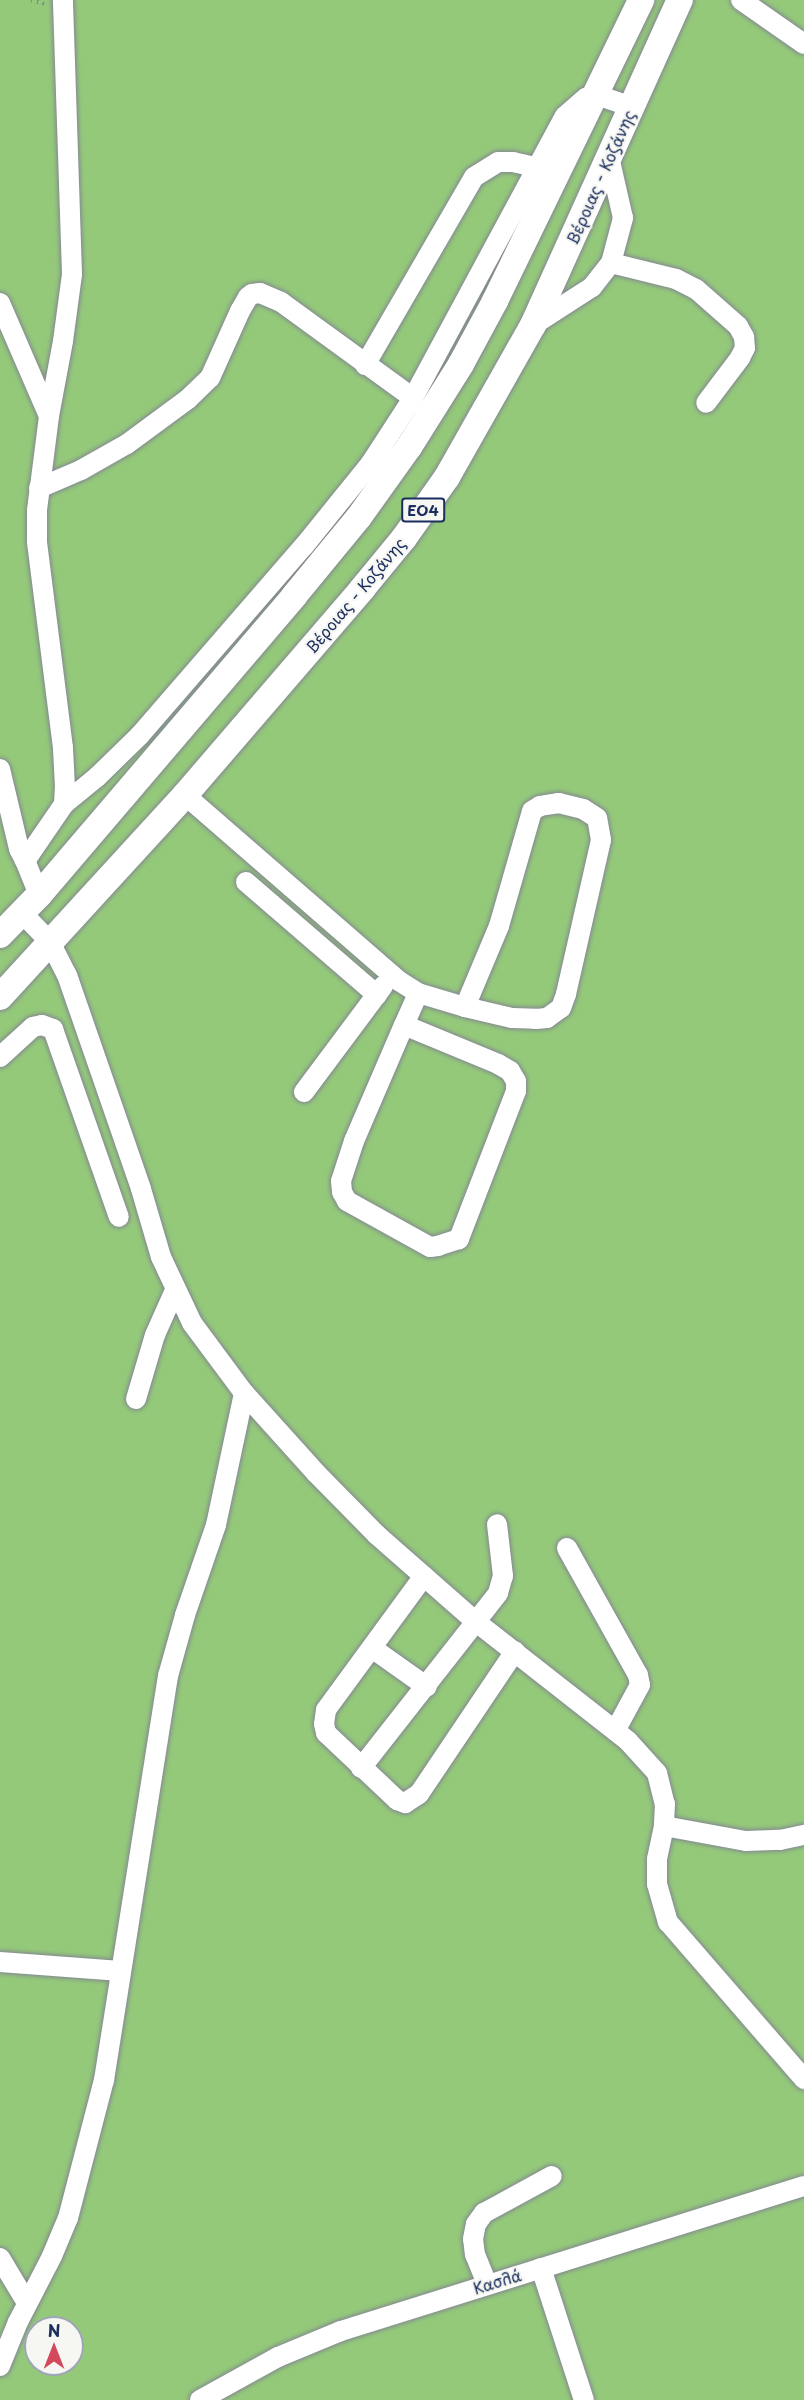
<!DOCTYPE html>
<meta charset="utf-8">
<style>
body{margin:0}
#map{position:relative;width:804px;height:2400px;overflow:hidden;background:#ede2c4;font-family:"Playpen Sans",sans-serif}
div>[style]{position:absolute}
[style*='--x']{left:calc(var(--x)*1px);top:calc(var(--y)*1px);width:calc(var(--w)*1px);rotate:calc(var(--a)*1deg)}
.green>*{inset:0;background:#94c97a}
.path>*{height:4px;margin-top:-2px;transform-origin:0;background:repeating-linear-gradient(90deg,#848891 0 1.5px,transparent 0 6px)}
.roads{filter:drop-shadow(0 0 2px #848891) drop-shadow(0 0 2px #848891)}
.minor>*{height:20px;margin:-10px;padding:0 10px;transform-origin:10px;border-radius:10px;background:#fff}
.major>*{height:26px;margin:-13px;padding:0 13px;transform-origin:13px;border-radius:13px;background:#fff}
span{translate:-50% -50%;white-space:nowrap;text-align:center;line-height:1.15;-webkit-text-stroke:4.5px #f6f6f2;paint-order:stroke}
.shield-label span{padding:2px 4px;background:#f6f6f2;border:2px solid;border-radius:4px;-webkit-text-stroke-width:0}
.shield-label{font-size:15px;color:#1b2f5e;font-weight:700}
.street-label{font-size:16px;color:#1b2f5e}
.north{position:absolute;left:24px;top:2316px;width:60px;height:60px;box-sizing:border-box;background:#f6f6f2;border:2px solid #9ea6b7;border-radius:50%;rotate:0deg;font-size:16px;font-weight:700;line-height:24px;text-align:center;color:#1b2f5e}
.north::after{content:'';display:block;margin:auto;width:21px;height:27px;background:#d1495b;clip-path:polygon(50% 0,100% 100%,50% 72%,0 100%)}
</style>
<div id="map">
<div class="green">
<i style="clip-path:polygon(evenodd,0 0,804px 0,804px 2400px,0 2400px,0 0,36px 2328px,72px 2328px,72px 2364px,36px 2364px,36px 2328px)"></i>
</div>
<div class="path">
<i style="--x:31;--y:0;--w:15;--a:16"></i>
</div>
<div class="roads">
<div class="minor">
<i style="--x:741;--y:0;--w:77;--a:34.9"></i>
<i style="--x:611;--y:263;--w:67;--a:13.8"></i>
<i style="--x:676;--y:279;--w:22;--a:27"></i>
<i style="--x:696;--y:289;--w:56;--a:41.4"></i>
<i style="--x:738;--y:326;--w:13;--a:61"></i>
<i style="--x:744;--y:337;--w:11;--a:85"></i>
<i style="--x:745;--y:348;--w:11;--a:117"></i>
<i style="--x:740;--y:358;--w:56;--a:127.1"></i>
<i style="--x:0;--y:303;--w:123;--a:66.6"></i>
<i style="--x:533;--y:325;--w:70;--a:-32.8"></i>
<i style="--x:592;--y:287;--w:31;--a:-52"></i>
<i style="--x:611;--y:263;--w:47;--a:-75.1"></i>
<i style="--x:623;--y:218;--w:63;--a:-102.9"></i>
<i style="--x:365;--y:365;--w:217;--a:-59.9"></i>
<i style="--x:474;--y:177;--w:28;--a:-32"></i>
<i style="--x:498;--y:162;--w:15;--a:0"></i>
<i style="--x:513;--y:162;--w:27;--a:13"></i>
<i style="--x:39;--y:488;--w:46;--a:-23.2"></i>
<i style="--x:81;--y:470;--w:53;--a:-29.5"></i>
<i style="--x:127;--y:444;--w:76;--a:-36.4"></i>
<i style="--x:188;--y:399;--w:30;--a:-44"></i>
<i style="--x:210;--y:378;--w:73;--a:-65.9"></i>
<i style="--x:240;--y:311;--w:16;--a:-60"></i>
<i style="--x:248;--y:297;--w:5;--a:-37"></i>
<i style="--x:252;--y:294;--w:8;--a:-7"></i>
<i style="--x:260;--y:293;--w:23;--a:23"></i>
<i style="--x:281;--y:302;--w:163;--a:36"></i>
<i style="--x:413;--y:398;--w:320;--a:-61.7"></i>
<i style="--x:565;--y:116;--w:28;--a:-41"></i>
<i style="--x:586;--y:98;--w:11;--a:-15"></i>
<i style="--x:597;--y:95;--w:37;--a:19"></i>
<i style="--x:0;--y:769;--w:82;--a:76.6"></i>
<i style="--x:19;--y:849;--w:13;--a:63"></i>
<i style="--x:185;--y:795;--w:284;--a:41"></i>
<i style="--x:399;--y:981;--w:22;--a:32"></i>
<i style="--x:418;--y:993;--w:49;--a:16.6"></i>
<i style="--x:465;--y:1007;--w:48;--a:13.2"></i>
<i style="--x:512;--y:1018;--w:24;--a:2"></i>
<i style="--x:536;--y:1019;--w:11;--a:-5"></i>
<i style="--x:547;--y:1018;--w:17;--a:-36"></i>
<i style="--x:561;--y:1008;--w:15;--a:-70"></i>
<i style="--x:566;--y:994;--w:158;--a:-77.2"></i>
<i style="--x:601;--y:840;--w:22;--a:-100"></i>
<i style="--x:597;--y:818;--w:17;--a:-147"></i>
<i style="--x:583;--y:809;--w:25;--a:-166"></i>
<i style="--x:559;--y:803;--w:19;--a:171"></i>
<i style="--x:540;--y:806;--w:9;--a:148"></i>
<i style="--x:532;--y:811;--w:120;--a:106"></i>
<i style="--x:499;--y:926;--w:88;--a:112.8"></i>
<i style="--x:64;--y:804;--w:43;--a:-39.3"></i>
<i style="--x:97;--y:777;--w:60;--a:-44.3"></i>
<i style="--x:140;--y:735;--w:250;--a:-49.1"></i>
<i style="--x:304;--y:546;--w:107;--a:-51.1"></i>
<i style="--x:371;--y:463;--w:77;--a:-57.1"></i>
<i style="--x:246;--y:882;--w:173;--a:40.8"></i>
<i style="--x:39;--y:895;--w:37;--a:-112"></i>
<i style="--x:25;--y:861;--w:69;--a:-55.6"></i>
<i style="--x:64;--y:804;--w:17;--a:-87"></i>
<i style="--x:65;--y:787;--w:39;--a:-93"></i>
<i style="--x:63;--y:748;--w:209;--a:-97.2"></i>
<i style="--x:37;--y:541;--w:31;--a:-90"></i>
<i style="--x:37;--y:510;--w:95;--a:-82.7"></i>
<i style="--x:49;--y:416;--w:76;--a:-79.4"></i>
<i style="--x:63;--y:341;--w:68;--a:-82.3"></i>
<i style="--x:72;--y:274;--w:274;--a:-91.9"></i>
<i style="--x:23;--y:914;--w:39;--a:46"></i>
<i style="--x:50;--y:942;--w:37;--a:63"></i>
<i style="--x:67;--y:975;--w:226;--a:70.9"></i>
<i style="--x:141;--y:1189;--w:71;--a:73.6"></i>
<i style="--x:161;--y:1257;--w:73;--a:64.8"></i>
<i style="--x:192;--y:1323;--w:87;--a:53.4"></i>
<i style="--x:244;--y:1393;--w:108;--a:48"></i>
<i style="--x:316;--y:1473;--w:87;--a:45.5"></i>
<i style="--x:377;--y:1535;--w:130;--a:41.3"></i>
<i style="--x:475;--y:1621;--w:194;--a:38.1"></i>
<i style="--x:628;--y:1741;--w:43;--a:47.8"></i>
<i style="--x:657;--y:1773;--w:32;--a:76"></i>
<i style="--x:665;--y:1804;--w:22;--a:93"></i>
<i style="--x:664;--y:1826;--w:34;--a:102"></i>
<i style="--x:657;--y:1859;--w:25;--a:90"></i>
<i style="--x:657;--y:1884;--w:40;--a:74"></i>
<i style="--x:668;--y:1922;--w:208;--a:49.1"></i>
<i style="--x:404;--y:1025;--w:102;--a:22.5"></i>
<i style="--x:498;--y:1064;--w:14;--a:30"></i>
<i style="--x:510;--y:1071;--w:12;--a:59"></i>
<i style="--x:516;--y:1081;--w:10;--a:90"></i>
<i style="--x:516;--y:1091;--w:159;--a:111.1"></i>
<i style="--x:459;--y:1239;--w:22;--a:162"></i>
<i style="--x:438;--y:1246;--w:8;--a:173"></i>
<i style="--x:430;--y:1247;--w:95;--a:-151"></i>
<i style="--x:347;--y:1201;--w:10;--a:-119"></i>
<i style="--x:342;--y:1192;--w:11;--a:-95"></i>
<i style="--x:341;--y:1181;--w:42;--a:-72"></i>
<i style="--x:354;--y:1141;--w:126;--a:-66.7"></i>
<i style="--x:404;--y:1025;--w:35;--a:-66"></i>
<i style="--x:0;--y:1057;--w:45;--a:-42.3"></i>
<i style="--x:33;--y:1027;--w:9;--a:-13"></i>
<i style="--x:42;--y:1025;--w:12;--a:20"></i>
<i style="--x:53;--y:1029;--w:199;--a:70.7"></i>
<i style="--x:304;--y:1092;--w:132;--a:-53.3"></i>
<i style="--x:136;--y:1399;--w:67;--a:-73.5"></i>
<i style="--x:155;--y:1335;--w:49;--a:-66"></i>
<i style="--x:567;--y:1548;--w:145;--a:60.8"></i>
<i style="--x:638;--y:1675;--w:10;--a:79"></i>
<i style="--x:640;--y:1685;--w:52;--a:118.5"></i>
<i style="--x:424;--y:1576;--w:166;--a:126.2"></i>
<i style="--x:326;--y:1710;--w:14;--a:98"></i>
<i style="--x:324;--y:1724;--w:9;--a:77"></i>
<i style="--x:326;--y:1733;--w:98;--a:43.3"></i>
<i style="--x:397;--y:1800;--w:9;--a:21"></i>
<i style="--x:405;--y:1803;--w:17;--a:-33"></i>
<i style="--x:419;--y:1794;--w:172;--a:-56.1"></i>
<i style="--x:372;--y:1648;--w:67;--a:35.3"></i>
<i style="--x:361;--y:1768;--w:222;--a:-51.9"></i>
<i style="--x:498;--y:1593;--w:18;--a:-74"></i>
<i style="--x:503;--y:1576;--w:52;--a:-96.6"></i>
<i style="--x:664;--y:1826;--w:83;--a:10.4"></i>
<i style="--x:746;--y:1841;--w:34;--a:-2"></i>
<i style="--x:780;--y:1840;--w:25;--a:-12"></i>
<i style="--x:0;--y:1962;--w:121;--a:4.3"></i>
<i style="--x:0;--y:2258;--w:52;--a:59"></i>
<i style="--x:541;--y:2268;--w:139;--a:72"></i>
<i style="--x:487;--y:2284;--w:31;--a:-112"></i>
<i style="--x:475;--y:2255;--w:16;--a:-97"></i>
<i style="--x:473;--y:2239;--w:15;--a:-79"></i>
<i style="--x:476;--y:2224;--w:14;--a:-54"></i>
<i style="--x:484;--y:2213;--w:77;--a:-28.6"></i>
<i style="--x:0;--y:2366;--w:48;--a:-67.8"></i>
<i style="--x:18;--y:2322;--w:74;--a:-62.7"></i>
<i style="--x:52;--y:2256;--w:41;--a:-67.2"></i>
<i style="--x:68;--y:2218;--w:143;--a:-75.4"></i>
<i style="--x:104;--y:2080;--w:409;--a:-81"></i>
<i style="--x:168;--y:1676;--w:63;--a:-74.4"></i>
<i style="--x:185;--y:1615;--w:95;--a:-71"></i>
<i style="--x:216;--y:1525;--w:135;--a:-78"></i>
<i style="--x:200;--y:2400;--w:89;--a:-28.9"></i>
<i style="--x:278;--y:2357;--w:68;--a:-22.4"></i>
<i style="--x:341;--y:2331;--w:485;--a:-17.4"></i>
</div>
<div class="major">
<i style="--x:0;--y:935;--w:56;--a:-45.7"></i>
<i style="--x:39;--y:895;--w:393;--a:-49.5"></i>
<i style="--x:294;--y:596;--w:102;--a:-50.6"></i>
<i style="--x:359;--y:517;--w:86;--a:-54.5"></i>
<i style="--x:409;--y:447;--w:98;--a:-57.9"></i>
<i style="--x:461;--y:364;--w:72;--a:-61.6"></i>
<i style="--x:495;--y:301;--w:335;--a:-64.1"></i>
<i style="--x:0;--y:997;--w:274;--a:-47.5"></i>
<i style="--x:185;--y:795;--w:272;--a:-49.3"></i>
<i style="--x:362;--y:589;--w:66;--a:-50.5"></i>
<i style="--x:404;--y:538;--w:75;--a:-54.8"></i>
<i style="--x:447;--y:477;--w:175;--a:-60.5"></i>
<i style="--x:533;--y:325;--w:357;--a:-65.7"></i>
</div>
</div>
<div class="shield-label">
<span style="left:423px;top:510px">ΕΟ4</span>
</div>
<div class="street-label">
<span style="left:600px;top:177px;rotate:-66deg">Βέροιας - Κοζάνης</span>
<span style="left:355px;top:595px;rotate:-50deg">Βέροιας - Κοζάνης</span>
<span style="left:497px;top:2281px;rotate:-17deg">Κασλά</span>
</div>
<div class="north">N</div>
</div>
